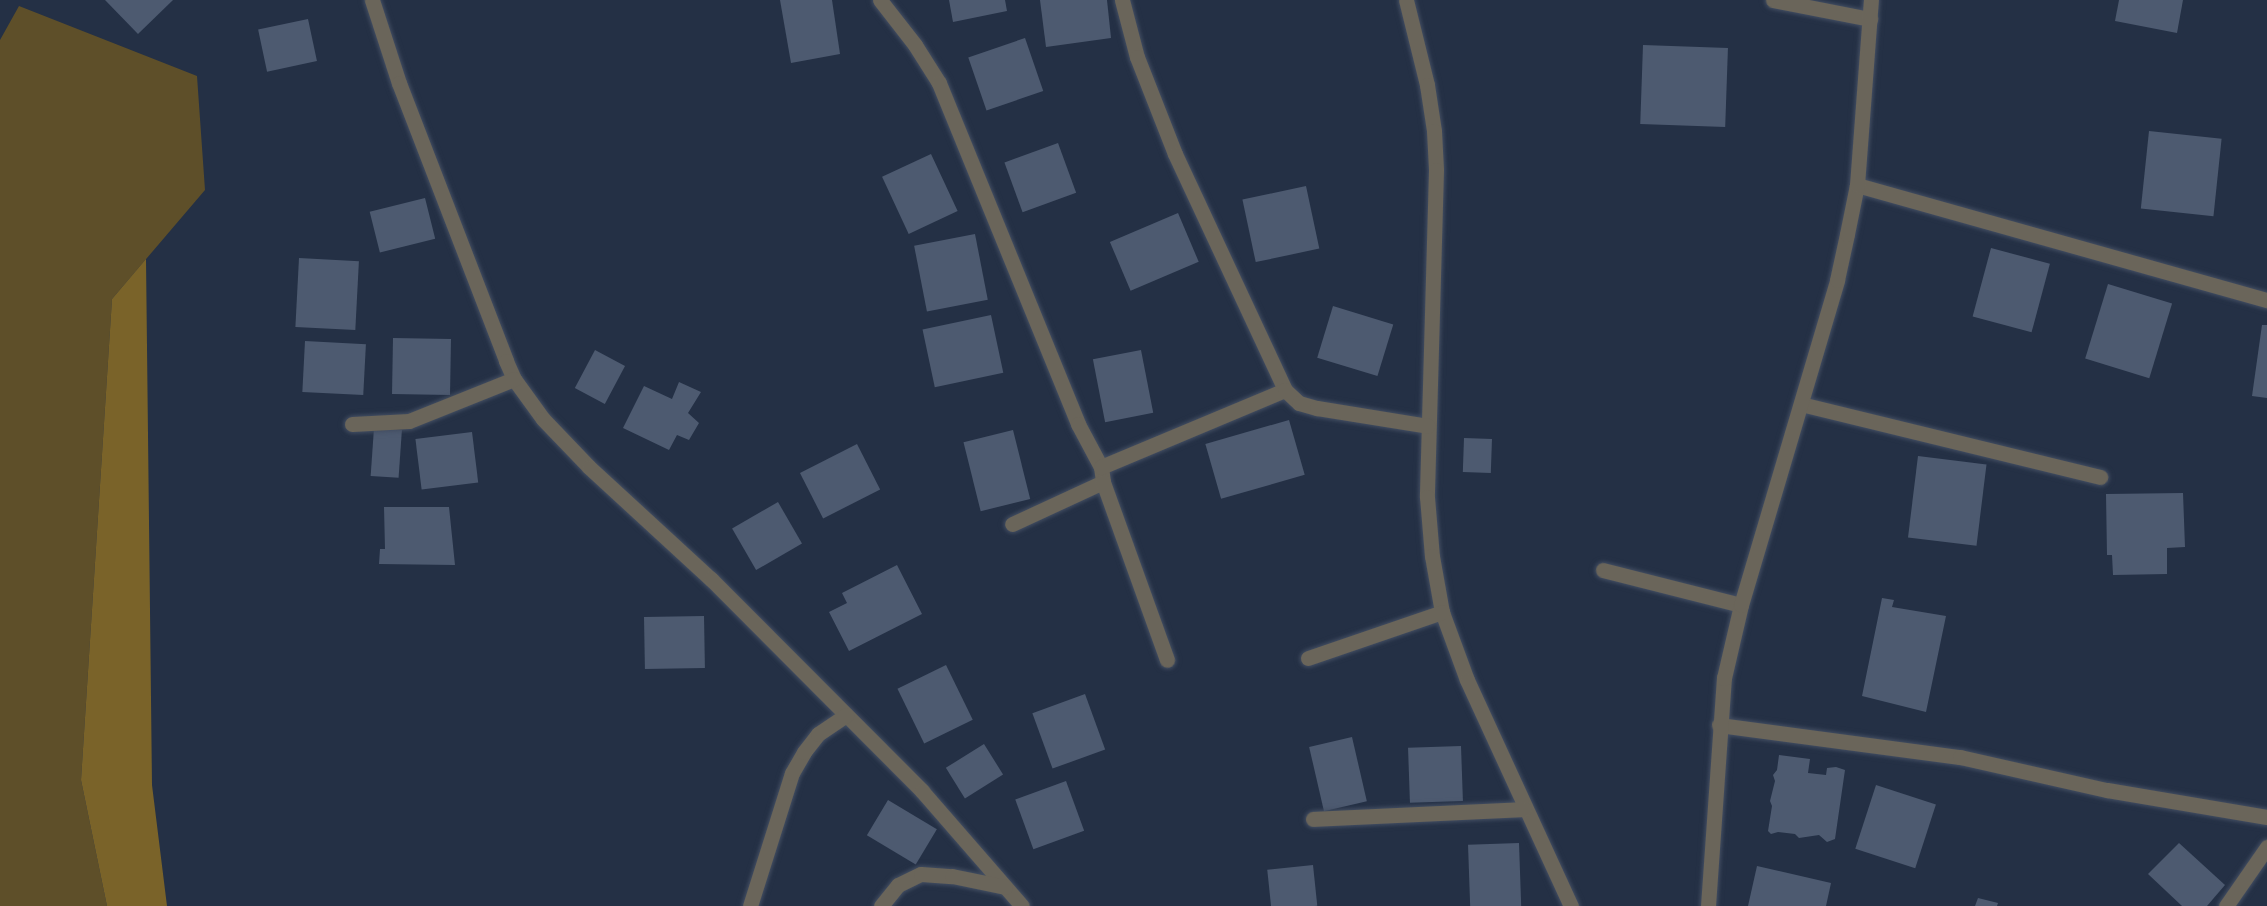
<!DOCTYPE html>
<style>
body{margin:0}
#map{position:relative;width:2267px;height:906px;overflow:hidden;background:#243045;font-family:Inter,sans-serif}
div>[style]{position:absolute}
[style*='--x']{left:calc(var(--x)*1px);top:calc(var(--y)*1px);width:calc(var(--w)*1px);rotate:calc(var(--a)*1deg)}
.green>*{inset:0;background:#5e4f29}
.forest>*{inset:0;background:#7a6329}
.building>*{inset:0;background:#4d5a70;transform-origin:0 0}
.roads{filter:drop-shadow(0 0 2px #434e62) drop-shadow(0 0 2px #434e62)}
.minor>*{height:15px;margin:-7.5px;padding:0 7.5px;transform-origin:7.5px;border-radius:7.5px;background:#6a655a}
span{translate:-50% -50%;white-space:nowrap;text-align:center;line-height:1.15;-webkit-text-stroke:6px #131821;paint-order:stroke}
</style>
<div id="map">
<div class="green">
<i style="clip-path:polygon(19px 6px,197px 76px,205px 190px,112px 299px,81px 780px,107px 906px,0 906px,0 40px)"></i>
</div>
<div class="forest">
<i style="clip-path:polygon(146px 259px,152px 785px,167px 906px,107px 906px,81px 780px,112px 299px)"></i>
</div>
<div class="building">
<i style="clip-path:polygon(105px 0,173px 0,138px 34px)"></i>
<i style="clip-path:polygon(780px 0,832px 0,840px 54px,791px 63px)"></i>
<i style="clip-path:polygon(949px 0,1005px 0,1007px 11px,953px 22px)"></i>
<i style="clip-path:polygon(1040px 0,1107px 0,1111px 38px,1046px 47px)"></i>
<i style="clip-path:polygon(2119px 0,2183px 0,2177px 33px,2115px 21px)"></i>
<i style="left:308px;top:19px;width:43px;height:51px;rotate:78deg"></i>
<i style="left:1025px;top:38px;width:56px;height:60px;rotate:71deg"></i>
<i style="left:1643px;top:45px;width:85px;height:79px;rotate:2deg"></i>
<i style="left:2149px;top:131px;width:73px;height:78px;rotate:6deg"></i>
<i style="left:1058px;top:143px;width:53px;height:57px;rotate:70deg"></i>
<i style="left:931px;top:154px;width:63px;height:54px;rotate:65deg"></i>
<i style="left:1306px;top:186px;width:64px;height:65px;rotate:78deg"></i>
<i style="left:425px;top:198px;width:42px;height:57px;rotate:76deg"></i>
<i style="left:1178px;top:213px;width:53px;height:74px;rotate:67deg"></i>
<i style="left:975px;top:234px;width:67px;height:62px;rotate:79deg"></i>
<i style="left:1991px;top:248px;width:61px;height:71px;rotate:15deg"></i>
<i style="left:299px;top:258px;width:60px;height:69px;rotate:3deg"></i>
<i style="left:2108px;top:284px;width:67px;height:78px;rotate:17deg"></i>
<i style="left:1333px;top:306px;width:63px;height:54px;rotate:17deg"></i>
<i style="left:991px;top:315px;width:59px;height:70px;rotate:78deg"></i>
<i style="clip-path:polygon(2262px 325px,2267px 325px,2267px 398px,2252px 396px)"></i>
<i style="left:393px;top:338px;width:58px;height:56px;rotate:1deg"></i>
<i style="left:305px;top:341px;width:61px;height:51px;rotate:3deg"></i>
<i style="left:595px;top:350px;width:34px;height:43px;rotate:28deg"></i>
<i style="left:1141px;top:350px;width:64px;height:49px;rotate:79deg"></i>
<i style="clip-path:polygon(679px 382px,701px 392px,688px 413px,699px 423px,689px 440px,677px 435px,669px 450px,623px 428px,644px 386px,672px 399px)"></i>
<i style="left:1289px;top:420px;width:57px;height:87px;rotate:74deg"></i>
<i style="left:374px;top:428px;width:28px;height:48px;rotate:4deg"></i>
<i style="left:1013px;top:430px;width:71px;height:51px;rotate:76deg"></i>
<i style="left:472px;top:432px;width:51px;height:57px;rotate:83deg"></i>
<i style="left:1464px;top:438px;width:28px;height:34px;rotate:2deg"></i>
<i style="left:857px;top:444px;width:51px;height:64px;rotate:63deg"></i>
<i style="left:1918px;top:456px;width:69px;height:82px;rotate:7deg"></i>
<i style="clip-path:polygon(2183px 493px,2185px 547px,2167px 548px,2167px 574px,2113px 575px,2112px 555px,2107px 555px,2106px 494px)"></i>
<i style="left:778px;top:502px;width:48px;height:53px;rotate:60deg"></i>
<i style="clip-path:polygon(384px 507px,449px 507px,455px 565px,379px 564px,380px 549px,385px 549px)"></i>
<i style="clip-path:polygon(897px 565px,922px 614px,849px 651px,829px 612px,847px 603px,842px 593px)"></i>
<i style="clip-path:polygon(1882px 598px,1894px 600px,1892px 607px,1946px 616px,1926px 712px,1862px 696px)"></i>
<i style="left:704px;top:616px;width:52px;height:60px;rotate:89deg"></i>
<i style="left:946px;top:665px;width:61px;height:54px;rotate:64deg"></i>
<i style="left:1085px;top:694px;width:59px;height:56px;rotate:70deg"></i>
<i style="left:1352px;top:737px;width:66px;height:44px;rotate:77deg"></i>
<i style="left:984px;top:744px;width:36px;height:45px;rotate:58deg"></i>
<i style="left:1461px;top:746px;width:55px;height:53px;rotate:88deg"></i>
<i style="clip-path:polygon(1779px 755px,1810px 759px,1808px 773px,1826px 775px,1827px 768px,1836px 767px,1845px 770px,1835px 839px,1827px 842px,1819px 835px,1799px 838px,1795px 834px,1778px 832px,1771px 834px,1768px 831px,1772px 806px,1770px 801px,1775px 781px,1773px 775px,1777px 770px)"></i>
<i style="left:1066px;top:781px;width:53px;height:54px;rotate:70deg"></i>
<i style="left:1876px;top:785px;width:63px;height:67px;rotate:18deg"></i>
<i style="left:888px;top:800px;width:57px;height:41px;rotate:31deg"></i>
<i style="left:1519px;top:843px;width:63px;height:51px;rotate:88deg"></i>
<i style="clip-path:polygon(2179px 843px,2225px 885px,2207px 906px,2182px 906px,2148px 874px)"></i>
<i style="left:1313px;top:865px;width:41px;height:46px;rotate:84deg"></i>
<i style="clip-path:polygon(1757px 866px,1831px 883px,1826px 906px,1748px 906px)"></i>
<i style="clip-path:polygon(1978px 898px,1998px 903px,1997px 906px,1975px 906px)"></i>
</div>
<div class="roads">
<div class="minor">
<i style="--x:372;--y:0;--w:87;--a:72"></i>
<i style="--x:399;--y:83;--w:298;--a:68.9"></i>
<i style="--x:506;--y:361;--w:20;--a:66"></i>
<i style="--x:514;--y:379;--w:49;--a:54.1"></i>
<i style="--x:543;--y:419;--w:66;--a:46.2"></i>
<i style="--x:589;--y:467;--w:166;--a:42.6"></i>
<i style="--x:711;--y:579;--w:299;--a:45.1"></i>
<i style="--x:922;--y:791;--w:152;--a:49"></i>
<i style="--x:880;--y:0;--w:57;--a:52.1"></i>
<i style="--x:915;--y:45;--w:45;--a:57.7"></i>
<i style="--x:939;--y:83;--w:368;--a:67.8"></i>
<i style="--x:1078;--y:424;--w:49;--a:61.9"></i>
<i style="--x:1101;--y:467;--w:15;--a:82"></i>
<i style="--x:1103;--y:482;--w:100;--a:155.2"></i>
<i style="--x:1122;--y:0;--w:59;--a:75.3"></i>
<i style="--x:1137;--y:57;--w:104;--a:68.6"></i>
<i style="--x:1175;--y:154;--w:260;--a:65"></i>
<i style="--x:1406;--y:0;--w:88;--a:76.1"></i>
<i style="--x:1427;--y:85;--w:47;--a:81.3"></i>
<i style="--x:1434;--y:131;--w:39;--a:87"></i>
<i style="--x:1436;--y:170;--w:327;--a:91.6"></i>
<i style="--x:1427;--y:497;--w:59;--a:85.2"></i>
<i style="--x:1432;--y:556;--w:57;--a:79.9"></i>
<i style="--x:1442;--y:612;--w:72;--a:69.8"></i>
<i style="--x:1467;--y:680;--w:249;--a:65.3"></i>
<i style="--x:1773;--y:0;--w:99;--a:11.1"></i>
<i style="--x:1857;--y:185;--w:426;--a:15.7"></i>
<i style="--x:1801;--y:404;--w:308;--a:13.7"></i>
<i style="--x:352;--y:424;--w:57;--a:-3"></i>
<i style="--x:409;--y:421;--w:113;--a:-21.8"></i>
<i style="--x:1101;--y:467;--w:199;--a:-22.7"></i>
<i style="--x:1285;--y:390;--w:19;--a:43"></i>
<i style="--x:1299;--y:403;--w:19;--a:16"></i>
<i style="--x:1317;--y:408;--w:112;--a:9.2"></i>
<i style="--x:1103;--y:482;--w:189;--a:70.2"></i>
<i style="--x:1603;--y:570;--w:142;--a:14.2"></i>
<i style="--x:1308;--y:658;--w:142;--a:-18.9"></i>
<i style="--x:1719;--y:725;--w:243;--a:7.6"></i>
<i style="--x:1960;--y:757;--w:151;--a:12.7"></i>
<i style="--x:2107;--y:790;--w:162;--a:9.6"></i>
<i style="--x:1313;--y:819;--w:211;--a:-2.7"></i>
<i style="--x:750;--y:906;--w:139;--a:-72.5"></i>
<i style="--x:792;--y:773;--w:24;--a:-60"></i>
<i style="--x:804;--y:752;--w:23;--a:-52"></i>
<i style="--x:818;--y:734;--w:34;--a:-34"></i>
<i style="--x:881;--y:906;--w:27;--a:-51"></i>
<i style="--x:898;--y:885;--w:25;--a:-26"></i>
<i style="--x:921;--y:874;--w:31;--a:4"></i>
<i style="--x:952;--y:876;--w:54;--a:11.7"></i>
<i style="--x:1708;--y:906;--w:229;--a:-86"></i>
<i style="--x:1724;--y:678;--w:75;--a:-76.9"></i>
<i style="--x:1741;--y:605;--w:339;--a:-73.5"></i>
<i style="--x:1837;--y:280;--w:47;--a:-77.7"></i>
<i style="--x:1847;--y:234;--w:50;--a:-78.5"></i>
<i style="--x:1857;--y:185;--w:186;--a:-85.7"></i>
<i style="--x:2226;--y:906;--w:72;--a:-55.2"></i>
</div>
</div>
</div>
